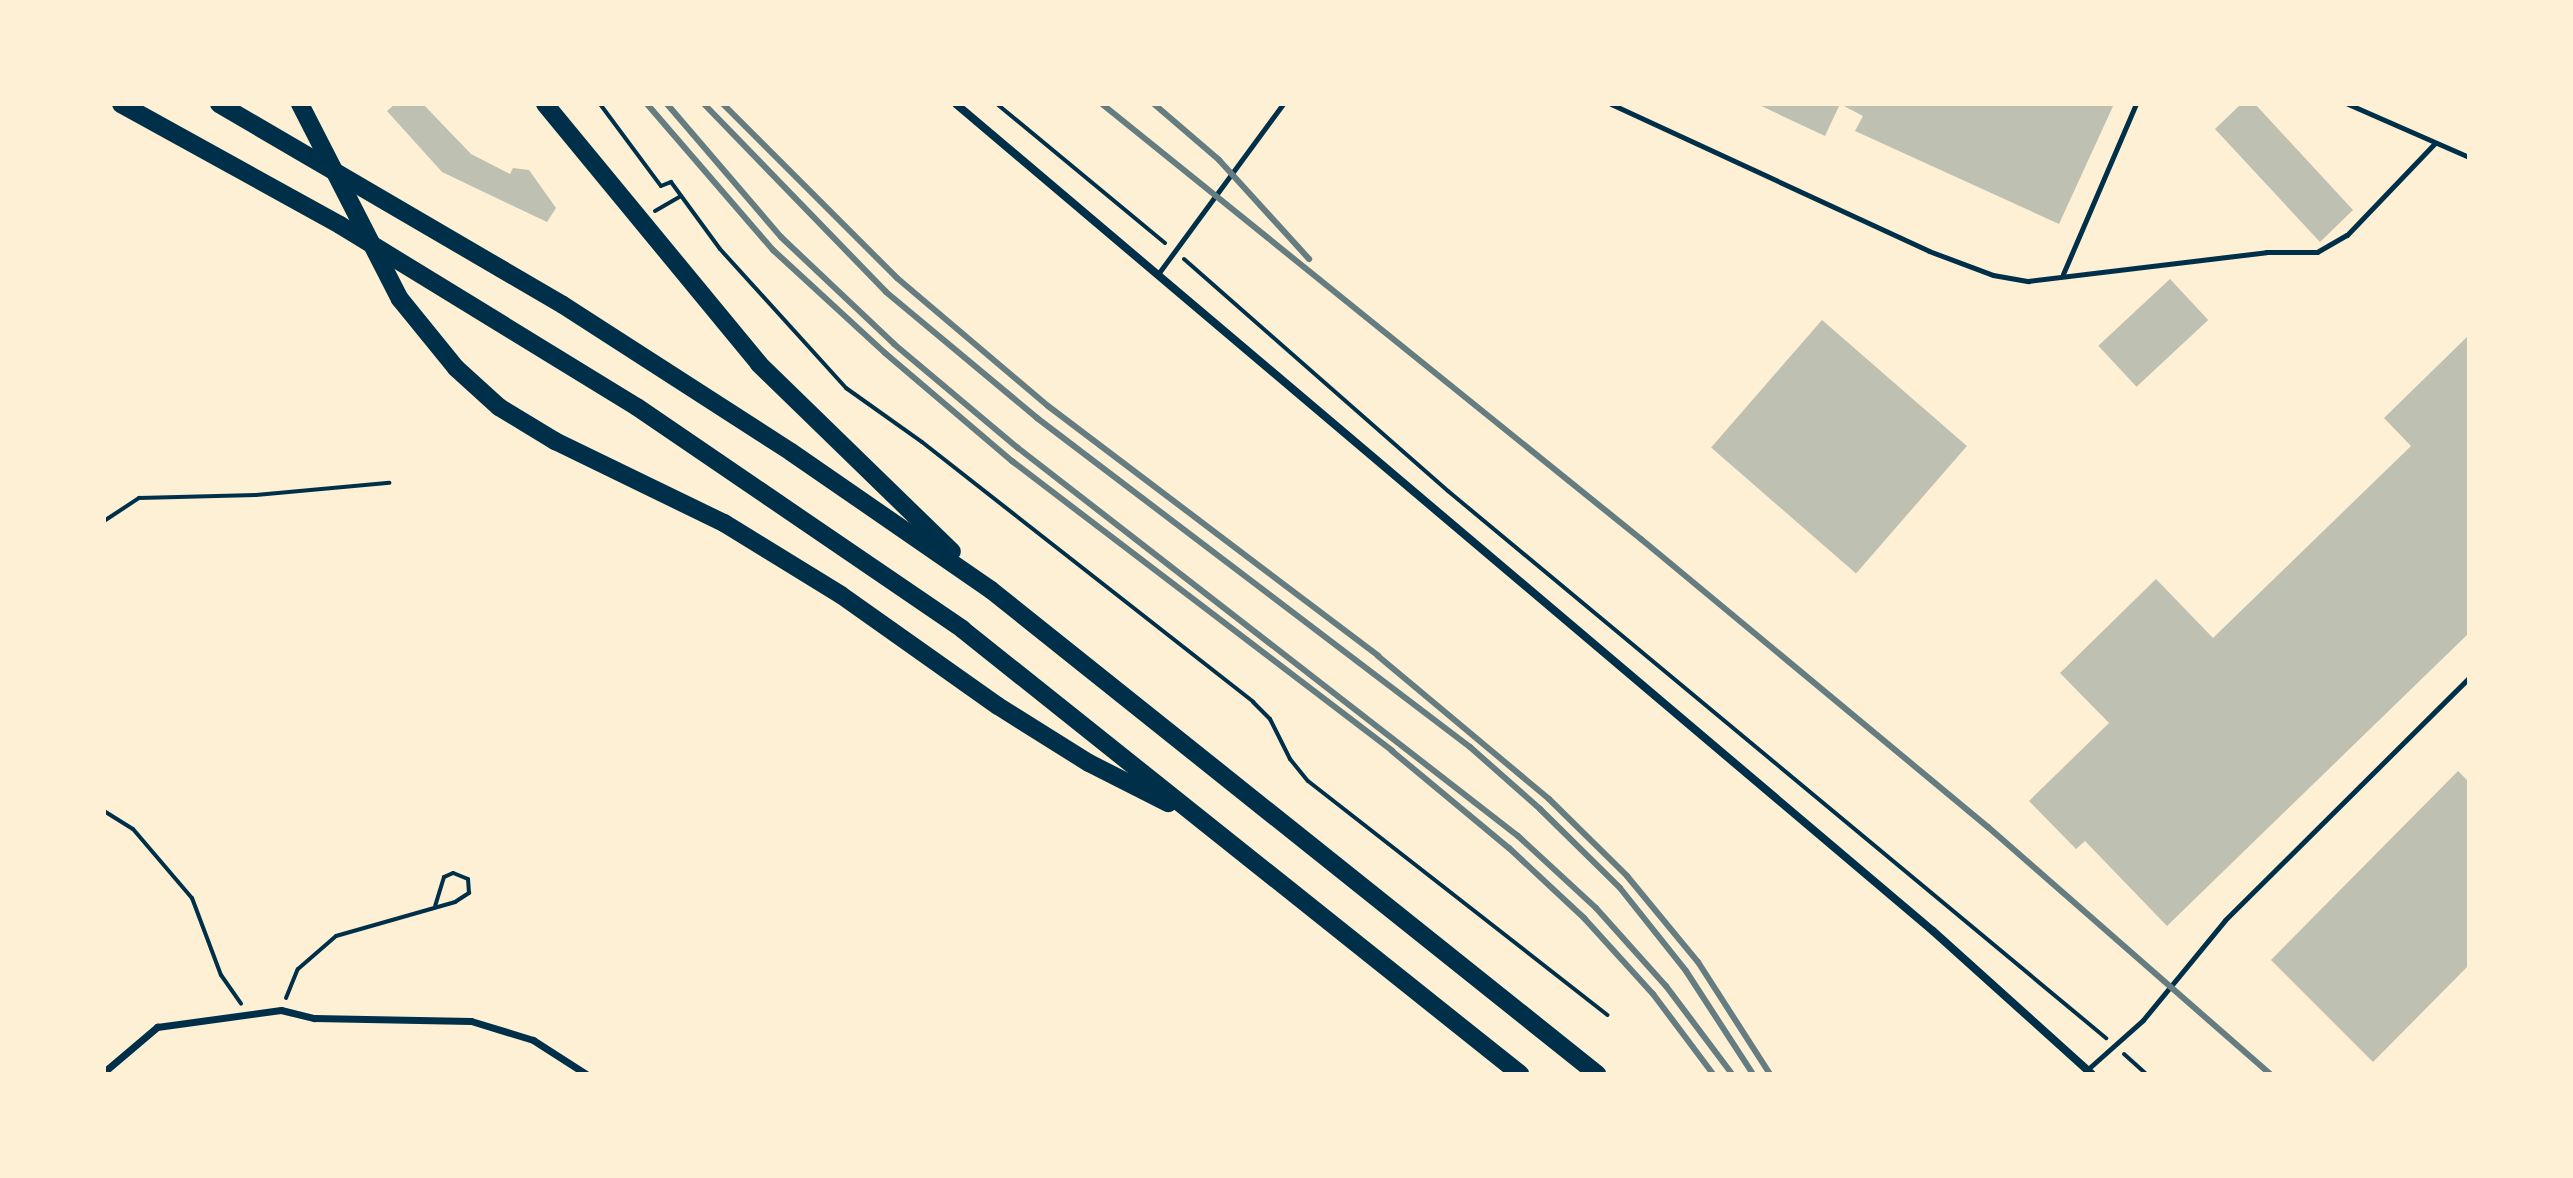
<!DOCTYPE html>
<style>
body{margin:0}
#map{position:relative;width:2573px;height:1178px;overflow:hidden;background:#fdf0d5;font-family:"PT Sans",sans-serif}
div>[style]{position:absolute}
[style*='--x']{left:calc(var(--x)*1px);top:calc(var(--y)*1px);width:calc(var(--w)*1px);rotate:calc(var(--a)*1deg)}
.building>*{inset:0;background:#bec0b2;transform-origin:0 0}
.path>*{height:4px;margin:-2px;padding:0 2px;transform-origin:2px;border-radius:2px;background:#003049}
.service>*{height:5px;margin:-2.5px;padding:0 2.5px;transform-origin:2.5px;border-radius:2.5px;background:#003049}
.pedestrian>*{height:7px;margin:-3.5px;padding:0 3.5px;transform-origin:3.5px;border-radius:3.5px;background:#003049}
.minor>*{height:8px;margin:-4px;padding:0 4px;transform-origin:4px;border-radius:4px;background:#003049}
.primary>*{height:18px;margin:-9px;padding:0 9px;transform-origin:9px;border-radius:9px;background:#003049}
.rail>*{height:6px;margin:-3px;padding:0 3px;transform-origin:3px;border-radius:3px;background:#657d81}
span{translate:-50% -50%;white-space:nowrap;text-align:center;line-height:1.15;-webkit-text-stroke:8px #fdf0d5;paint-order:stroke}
.frame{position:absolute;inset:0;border:106px solid #fdf0d5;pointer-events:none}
</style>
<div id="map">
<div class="building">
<i style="clip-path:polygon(395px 104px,423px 104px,471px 154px,510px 174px,513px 168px,529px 170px,556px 208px,547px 222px,442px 172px,387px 111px)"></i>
<i style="clip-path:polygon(1757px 104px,2114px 104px,2059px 224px,1855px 131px,1863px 116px,1840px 104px,1825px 136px)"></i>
<i style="clip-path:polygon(2241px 104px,2255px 104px,2353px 210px,2320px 242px,2215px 129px)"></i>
<i style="left:2170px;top:279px;width:56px;height:98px;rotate:47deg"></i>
<i style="left:1822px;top:320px;width:192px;height:169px;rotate:41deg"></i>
<i style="clip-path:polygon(2469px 335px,2469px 633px,2167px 926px,2085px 841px,2076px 849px,2029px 801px,2109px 723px,2060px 673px,2156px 579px,2213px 638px,2411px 446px,2384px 418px)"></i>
<i style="clip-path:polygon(2458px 771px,2469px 782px,2469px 965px,2373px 1062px,2271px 960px)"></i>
</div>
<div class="path">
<i style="--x:600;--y:104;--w:102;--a:53.4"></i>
<i style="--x:661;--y:186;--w:11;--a:-22"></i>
<i style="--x:671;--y:182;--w:83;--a:53.8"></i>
<i style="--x:720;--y:249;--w:188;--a:47.8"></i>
<i style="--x:846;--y:388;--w:93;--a:35.4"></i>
<i style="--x:922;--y:442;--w:421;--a:38.1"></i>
<i style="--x:1253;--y:702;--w:24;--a:45"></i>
<i style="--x:1270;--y:719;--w:45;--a:63.4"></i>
<i style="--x:1290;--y:759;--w:28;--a:51"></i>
<i style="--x:1308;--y:781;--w:380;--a:38"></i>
<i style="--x:997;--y:104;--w:218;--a:39.6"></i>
<i style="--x:655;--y:211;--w:30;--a:-30"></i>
<i style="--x:1184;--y:259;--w:351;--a:41.3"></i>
<i style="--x:1448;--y:491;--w:856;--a:39.74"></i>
<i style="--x:104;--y:521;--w:42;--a:-33.3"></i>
<i style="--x:139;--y:498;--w:117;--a:-1.5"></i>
<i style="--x:256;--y:495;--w:134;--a:-5.2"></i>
<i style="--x:104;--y:811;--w:34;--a:32"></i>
<i style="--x:133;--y:829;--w:91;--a:49.5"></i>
<i style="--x:192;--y:898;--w:82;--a:69.4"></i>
<i style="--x:221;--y:975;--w:35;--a:55"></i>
<i style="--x:286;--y:998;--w:31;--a:-68"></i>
<i style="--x:298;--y:969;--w:50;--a:-41"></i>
<i style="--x:336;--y:936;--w:124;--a:-15.9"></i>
<i style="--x:455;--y:902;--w:17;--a:-33"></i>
<i style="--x:469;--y:893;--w:14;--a:-94"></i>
<i style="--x:468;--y:879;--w:16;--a:-158"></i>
<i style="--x:453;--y:873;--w:10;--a:156"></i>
<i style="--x:444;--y:877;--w:30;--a:107"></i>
<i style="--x:2124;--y:1054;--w:30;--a:42"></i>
</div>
<div class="service">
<i style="--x:1611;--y:104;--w:350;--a:24.8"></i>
<i style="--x:1929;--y:251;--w:68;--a:20.6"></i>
<i style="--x:1993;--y:275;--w:36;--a:10"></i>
<i style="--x:2028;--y:281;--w:240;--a:-6.9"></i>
<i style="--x:2266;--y:252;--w:51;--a:0"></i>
<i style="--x:2317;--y:252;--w:34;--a:-30"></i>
<i style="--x:2347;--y:235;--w:127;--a:-46.3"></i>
<i style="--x:2348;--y:104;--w:132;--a:23.7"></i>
<i style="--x:1158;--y:274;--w:211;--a:-53.7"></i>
<i style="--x:2063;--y:274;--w:185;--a:-66.8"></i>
<i style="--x:2088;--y:1069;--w:74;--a:-41.7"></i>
<i style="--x:2143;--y:1020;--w:129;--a:-50.6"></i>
<i style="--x:2225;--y:920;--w:344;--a:-44.8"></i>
</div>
<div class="pedestrian">
<i style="--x:104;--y:1072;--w:70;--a:-40.3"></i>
<i style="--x:157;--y:1027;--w:125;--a:-7.8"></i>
<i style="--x:281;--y:1010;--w:34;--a:14"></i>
<i style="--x:314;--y:1018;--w:157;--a:1.1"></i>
<i style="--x:471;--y:1021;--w:65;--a:17"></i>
<i style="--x:533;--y:1040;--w:63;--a:32.7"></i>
</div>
<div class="minor">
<i style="--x:956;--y:104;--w:1280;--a:40.25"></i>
<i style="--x:1933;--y:931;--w:214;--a:42"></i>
</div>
<div class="primary">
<i style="--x:121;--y:104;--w:250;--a:28.9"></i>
<i style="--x:340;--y:225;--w:348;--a:31.5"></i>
<i style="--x:637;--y:407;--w:394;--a:34.3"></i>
<i style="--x:962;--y:629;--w:714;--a:38.57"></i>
<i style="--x:219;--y:104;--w:398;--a:30.3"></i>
<i style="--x:563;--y:305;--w:271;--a:32.8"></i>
<i style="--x:791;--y:452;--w:243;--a:34.6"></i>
<i style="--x:991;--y:590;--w:776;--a:38.61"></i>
<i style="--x:300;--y:104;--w:219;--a:62.9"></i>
<i style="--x:400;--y:299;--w:89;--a:50.9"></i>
<i style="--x:456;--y:368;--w:58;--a:42.2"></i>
<i style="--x:499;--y:407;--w:66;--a:31.3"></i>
<i style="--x:555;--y:441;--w:188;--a:25.9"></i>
<i style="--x:724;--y:523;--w:137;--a:31.6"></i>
<i style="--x:841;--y:595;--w:192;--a:35.3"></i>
<i style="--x:998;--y:706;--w:107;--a:32.1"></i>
<i style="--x:1089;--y:763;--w:89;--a:26.9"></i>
<i style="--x:545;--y:104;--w:337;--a:50.5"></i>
<i style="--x:759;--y:364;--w:269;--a:44.2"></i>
</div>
<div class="rail">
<i style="--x:647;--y:104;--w:193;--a:49.2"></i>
<i style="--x:773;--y:250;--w:152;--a:42.6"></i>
<i style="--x:885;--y:353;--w:167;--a:40.4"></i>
<i style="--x:1012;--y:461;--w:478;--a:37.3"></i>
<i style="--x:1392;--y:751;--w:152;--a:39.7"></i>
<i style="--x:1509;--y:848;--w:103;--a:43"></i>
<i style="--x:1584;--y:918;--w:103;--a:47.8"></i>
<i style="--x:1653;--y:994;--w:100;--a:53.1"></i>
<i style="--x:667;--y:104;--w:175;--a:49.4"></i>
<i style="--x:781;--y:237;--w:156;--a:43.4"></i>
<i style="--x:894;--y:344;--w:162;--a:40"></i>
<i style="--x:1018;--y:448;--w:633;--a:37.81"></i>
<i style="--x:1518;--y:836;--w:106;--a:42.7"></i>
<i style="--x:1596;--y:908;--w:105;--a:48.1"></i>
<i style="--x:1666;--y:986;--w:110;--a:53.1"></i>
<i style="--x:704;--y:104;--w:262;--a:45.9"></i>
<i style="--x:886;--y:292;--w:197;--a:39.8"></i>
<i style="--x:1037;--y:418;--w:544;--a:37.23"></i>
<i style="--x:1470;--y:747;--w:94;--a:41.5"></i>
<i style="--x:1540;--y:809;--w:112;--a:44.6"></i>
<i style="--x:1620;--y:888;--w:106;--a:51.5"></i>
<i style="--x:1686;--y:971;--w:123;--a:57"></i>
<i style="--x:723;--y:104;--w:246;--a:45"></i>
<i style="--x:897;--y:278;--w:198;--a:40.3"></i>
<i style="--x:1048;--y:406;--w:414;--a:37.1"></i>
<i style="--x:1378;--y:656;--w:223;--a:39.9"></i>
<i style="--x:1549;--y:799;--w:110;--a:44.6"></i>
<i style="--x:1627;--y:876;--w:112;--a:50.5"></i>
<i style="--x:1698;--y:962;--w:133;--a:57.3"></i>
<i style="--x:1102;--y:104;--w:693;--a:38.91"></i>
<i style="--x:1641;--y:539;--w:451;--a:39.7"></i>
<i style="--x:1988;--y:827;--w:375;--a:41.2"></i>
<i style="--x:1154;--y:104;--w:86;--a:40.7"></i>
<i style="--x:1219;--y:160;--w:134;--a:47.7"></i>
</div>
<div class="frame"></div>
</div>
